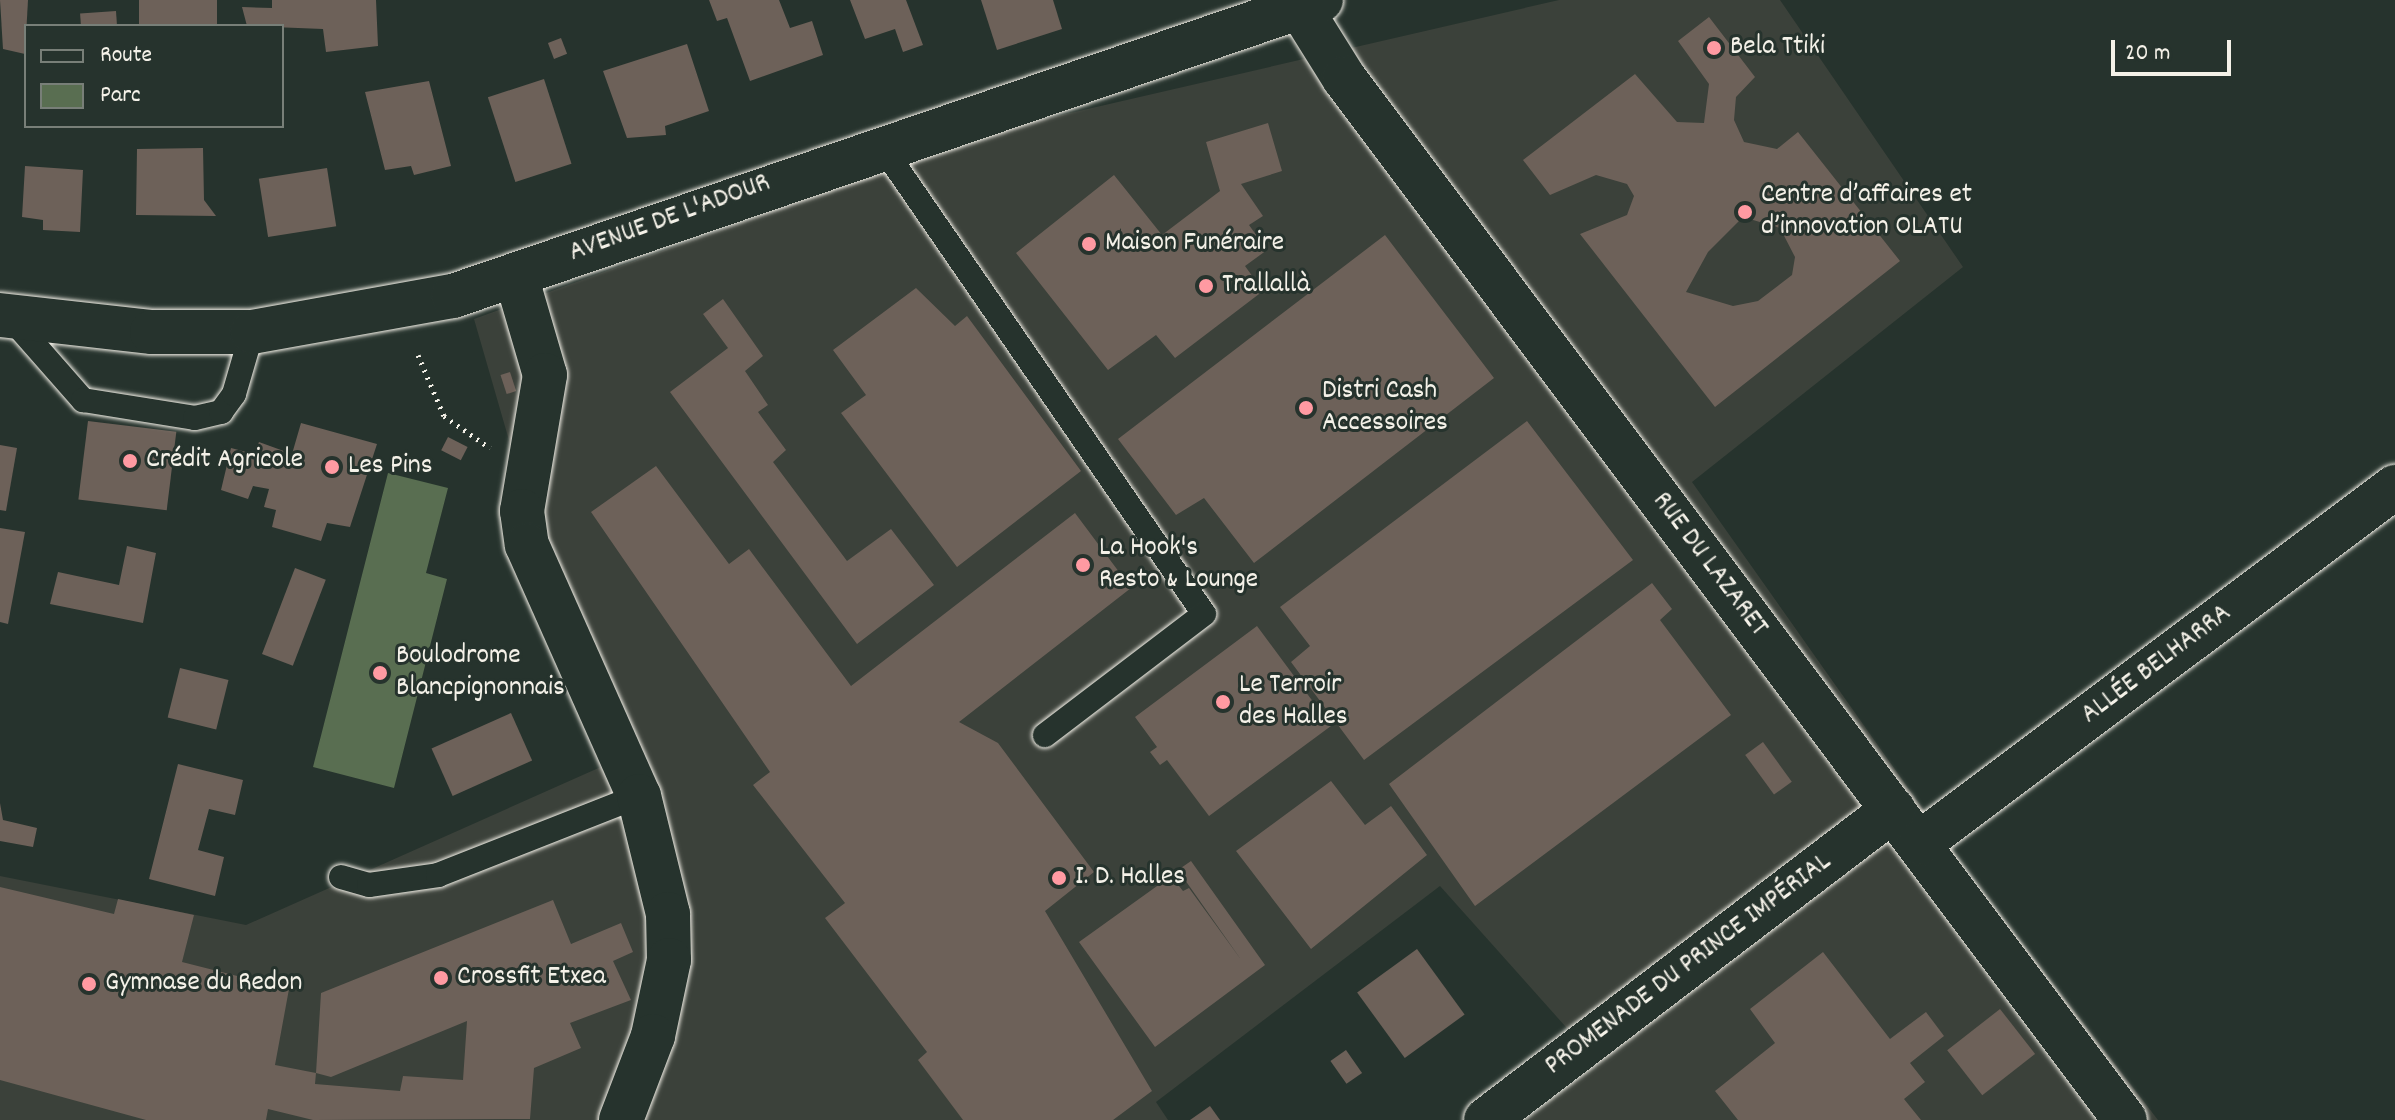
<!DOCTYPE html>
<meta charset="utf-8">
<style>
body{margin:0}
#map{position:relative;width:2395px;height:1120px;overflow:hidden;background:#26332d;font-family:Dekko,sans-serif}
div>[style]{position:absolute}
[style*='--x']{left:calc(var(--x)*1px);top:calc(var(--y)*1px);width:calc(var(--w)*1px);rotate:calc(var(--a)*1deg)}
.built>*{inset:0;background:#3b413a}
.green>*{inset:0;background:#596e51}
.building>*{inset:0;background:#6d6159;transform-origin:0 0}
.path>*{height:5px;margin-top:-2.5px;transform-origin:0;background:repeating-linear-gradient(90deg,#f4f1e8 0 2px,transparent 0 8px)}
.roads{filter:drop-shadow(0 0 2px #f4f1e8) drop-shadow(0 0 2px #f4f1e8)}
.service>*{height:24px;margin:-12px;padding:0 12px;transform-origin:12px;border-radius:12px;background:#26332d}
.minor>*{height:44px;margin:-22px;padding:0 22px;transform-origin:22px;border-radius:22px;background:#26332d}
.secondary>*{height:44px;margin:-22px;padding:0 22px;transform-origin:22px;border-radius:22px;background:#26332d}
.dots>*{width:22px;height:22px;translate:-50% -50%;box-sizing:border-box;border:4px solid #26332d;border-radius:50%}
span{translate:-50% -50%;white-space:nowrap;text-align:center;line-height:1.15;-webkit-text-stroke:6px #26332d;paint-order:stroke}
.poi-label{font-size:28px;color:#f4f1e8}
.left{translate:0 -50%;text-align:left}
.street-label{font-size:28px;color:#f4f1e8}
.legend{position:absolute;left:24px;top:24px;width:260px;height:104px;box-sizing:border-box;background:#26332d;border:2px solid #787f78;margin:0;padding:10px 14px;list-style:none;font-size:24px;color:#f4f1e8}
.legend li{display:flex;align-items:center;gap:16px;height:40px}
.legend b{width:40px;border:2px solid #787f78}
.scale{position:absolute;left:2111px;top:40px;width:120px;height:36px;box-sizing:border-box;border:4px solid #f4f1e8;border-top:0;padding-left:10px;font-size:24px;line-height:28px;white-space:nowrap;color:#f4f1e8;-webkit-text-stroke:6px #26332d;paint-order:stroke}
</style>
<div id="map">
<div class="built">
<i style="clip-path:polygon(1559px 0,1780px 0,1963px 267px,1692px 482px,1971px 877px,2158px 1120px,1525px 1120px,1598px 1063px,1440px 886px,1156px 1102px,1168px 1120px,0 1120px,0 876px,246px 925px,603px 766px,474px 319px,997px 130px)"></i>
</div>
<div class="green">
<i style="clip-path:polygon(388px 473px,448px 488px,426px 573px,447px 579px,394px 788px,313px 767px)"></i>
</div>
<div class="building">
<i style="clip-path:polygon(0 0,28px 0,25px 54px,3px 49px)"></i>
<i style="left:139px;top:0;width:78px;height:26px"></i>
<i style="clip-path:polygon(272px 0,376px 0,378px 46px,326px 52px,323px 29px,247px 26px,242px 7px,272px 8px)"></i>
<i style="clip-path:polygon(709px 0,779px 0,790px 28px,812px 21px,823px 55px,750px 81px,727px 18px,717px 21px)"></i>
<i style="clip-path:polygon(850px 0,906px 0,923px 45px,903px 52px,895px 29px,865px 39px)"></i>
<i style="clip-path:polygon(981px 0,1053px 0,1062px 29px,997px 50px)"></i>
<i style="left:116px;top:11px;width:15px;height:36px;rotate:86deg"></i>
<i style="clip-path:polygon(evenodd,1709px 17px,1755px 77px,1736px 97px,1734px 120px,1744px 142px,1777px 149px,1798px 132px,1900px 261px,1715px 407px,1580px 234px,1627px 215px,1634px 196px,1627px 184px,1596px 175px,1550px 195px,1523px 160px,1635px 74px,1677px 122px,1704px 123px,1709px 84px,1678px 41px,1709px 17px,1743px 217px,1780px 228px,1795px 257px,1792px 275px,1758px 301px,1733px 306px,1686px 292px,1708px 252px,1743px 217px)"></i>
<i style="left:561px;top:38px;width:17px;height:14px;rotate:69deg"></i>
<i style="clip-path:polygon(687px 44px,709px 111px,665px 126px,666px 135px,627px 138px,603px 71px)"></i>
<i style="left:544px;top:79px;width:89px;height:59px;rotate:72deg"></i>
<i style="clip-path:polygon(429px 81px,451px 166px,414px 175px,411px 166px,385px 170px,365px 92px)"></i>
<i style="clip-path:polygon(1268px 123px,1282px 171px,1241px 184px,1263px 216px,1249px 225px,1267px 250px,1245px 266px,1263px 291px,1175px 358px,1156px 335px,1108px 370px,1016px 253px,1114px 175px,1162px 235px,1220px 191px,1206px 142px)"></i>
<i style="clip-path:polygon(203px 148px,204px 200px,216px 216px,136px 215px,137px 149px)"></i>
<i style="clip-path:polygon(25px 166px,83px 170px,80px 232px,43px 230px,43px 220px,22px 217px)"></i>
<i style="left:327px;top:168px;width:59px;height:69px;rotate:81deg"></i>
<i style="clip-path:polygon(1385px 235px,1494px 378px,1254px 563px,1204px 498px,1176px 515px,1118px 439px)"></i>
<i style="clip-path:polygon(916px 288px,955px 326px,967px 316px,1081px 471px,957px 567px,841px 413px,866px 395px,833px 350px)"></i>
<i style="clip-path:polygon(723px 299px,763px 356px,745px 371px,768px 405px,758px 412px,786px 450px,773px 462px,847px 561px,891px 529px,934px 585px,857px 644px,670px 392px,728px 348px,703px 314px)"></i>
<i style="left:510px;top:372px;width:20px;height:10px;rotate:72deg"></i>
<i style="left:88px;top:421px;width:89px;height:79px;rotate:7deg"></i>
<i style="clip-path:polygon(1527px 421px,1633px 560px,1364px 760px,1291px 662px,1310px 646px,1280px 607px)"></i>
<i style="clip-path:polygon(301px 423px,377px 444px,350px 527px,327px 523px,321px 541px,272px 527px,276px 510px,264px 507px,269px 489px,253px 486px,248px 499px,221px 490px,231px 448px,254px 454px,259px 442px,292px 454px)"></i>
<i style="left:448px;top:437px;width:22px;height:15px;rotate:27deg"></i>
<i style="clip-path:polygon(0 445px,17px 448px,6px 511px,0 510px)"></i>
<i style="clip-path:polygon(656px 466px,729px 564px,749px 549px,851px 686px,1075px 513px,1131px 588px,959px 722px,998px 743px,1094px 872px,1045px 911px,1152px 1091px,1113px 1120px,963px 1120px,918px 1060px,927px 1052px,825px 918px,845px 903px,753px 785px,770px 772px,591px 512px)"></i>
<i style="clip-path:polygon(0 528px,25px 532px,8px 624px,0 622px)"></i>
<i style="clip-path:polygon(127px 546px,156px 553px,143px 623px,50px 604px,58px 572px,119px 585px)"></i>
<i style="left:295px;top:568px;width:33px;height:92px;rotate:21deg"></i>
<i style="clip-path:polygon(1652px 583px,1672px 609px,1660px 620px,1731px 715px,1475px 906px,1389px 784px)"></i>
<i style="clip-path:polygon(1257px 626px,1331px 726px,1209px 816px,1167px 760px,1160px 765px,1150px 752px,1157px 747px,1135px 717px)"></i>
<i style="left:180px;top:668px;width:50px;height:51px;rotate:14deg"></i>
<i style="left:511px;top:713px;width:52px;height:87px;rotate:66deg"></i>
<i style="left:1763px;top:742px;width:49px;height:22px;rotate:54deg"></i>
<i style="clip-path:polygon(178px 764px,243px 780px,235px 815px,209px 809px,198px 850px,224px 857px,215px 896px,149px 879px)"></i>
<i style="clip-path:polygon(1331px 781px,1365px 825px,1391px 806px,1427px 855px,1311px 949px,1236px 851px)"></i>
<i style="clip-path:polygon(0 803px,3px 820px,37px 828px,33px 847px,0 841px)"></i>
<i style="clip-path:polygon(1191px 861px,1265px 965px,1155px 1047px,1079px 942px,1171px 876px,1183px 891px,1189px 888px,1242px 961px,1178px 870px)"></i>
<i style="clip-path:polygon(0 887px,114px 914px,118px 899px,194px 915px,182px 962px,289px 989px,275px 1065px,316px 1073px,315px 1084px,400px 1091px,403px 1076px,463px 1080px,467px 1021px,331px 1077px,316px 1073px,321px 993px,553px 900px,571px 944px,621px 923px,633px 952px,613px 961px,631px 1000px,570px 1023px,581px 1048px,534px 1068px,530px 1119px,313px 1120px,268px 1109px,266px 1120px,146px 1120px,0 1080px)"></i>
<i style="left:1417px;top:949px;width:81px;height:74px;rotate:54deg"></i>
<i style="clip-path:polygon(1823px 952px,1890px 1039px,1926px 1012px,1944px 1036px,1910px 1063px,1925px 1082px,1904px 1099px,1921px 1120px,1738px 1120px,1715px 1091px,1775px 1043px,1750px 1009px)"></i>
<i style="left:2000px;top:1009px;width:57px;height:67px;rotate:52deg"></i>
<i style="left:1346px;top:1050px;width:28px;height:19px;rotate:55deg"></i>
<i style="clip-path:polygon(1210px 1106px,1220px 1120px,1190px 1120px)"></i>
</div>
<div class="path">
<i style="--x:418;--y:355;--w:66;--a:66.9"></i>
<i style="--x:444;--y:416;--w:56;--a:34.8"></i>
</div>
<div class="roads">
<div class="service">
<i style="--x:881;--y:145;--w:569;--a:55.44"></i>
<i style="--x:1204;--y:614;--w:200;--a:142.7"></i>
<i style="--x:10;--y:317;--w:111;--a:48.7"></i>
<i style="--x:83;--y:400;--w:113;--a:9.1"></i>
<i style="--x:195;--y:418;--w:27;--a:-13"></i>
<i style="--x:221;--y:412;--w:22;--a:-54"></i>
<i style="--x:234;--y:394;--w:65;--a:-73.8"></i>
<i style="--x:341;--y:877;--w:29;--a:16"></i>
<i style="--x:369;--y:885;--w:70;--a:-8.2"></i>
<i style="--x:438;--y:875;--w:216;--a:-21.5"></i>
</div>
<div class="minor">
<i style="--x:1299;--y:6;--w:85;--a:58"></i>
<i style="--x:1344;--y:78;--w:1302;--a:53.15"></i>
<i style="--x:516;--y:276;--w:103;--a:73.7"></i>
<i style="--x:545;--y:375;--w:138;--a:99.6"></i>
<i style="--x:522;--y:511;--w:34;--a:82"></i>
<i style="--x:527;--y:545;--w:275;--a:66"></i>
<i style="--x:639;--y:796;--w:122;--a:76.2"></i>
<i style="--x:668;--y:914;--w:46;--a:88.8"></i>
<i style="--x:669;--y:960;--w:78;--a:101.9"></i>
<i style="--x:653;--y:1036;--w:90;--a:110.9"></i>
<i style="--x:1920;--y:843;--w:594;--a:-36.85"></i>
<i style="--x:1486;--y:1120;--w:512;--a:-37.3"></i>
</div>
<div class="secondary">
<i style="--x:0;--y:315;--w:153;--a:6.4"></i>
<i style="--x:152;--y:332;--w:100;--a:0"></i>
<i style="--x:252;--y:332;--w:204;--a:-10.2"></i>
<i style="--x:453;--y:296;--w:917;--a:-18.83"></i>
</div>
</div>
<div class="dots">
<i style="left:1714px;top:48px;background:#ff9aa2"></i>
<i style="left:1745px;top:212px;background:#ff9aa2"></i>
<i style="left:1089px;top:244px;background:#ff9aa2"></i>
<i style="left:1206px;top:286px;background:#ff9aa2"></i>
<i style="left:1306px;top:408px;background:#ff9aa2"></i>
<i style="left:130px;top:461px;background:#ff9aa2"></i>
<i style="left:332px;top:467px;background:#ff9aa2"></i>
<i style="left:1083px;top:565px;background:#ff9aa2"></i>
<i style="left:380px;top:673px;background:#ff9aa2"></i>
<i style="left:1223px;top:702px;background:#ff9aa2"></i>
<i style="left:1059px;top:878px;background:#ff9aa2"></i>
<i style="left:441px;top:978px;background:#ff9aa2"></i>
<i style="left:89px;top:984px;background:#ff9aa2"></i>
</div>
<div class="poi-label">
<span class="left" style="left:1730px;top:48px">Bela Ttiki</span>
<span class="left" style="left:1761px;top:212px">Centre d’affaires et<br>d’innovation OLATU</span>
<span class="left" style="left:1105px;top:244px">Maison Funéraire</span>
<span class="left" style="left:1222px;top:286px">Trallallà</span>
<span class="left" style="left:1322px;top:408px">Distri Cash<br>Accessoires</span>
<span class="left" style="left:146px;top:461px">Crédit Agricole</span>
<span class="left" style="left:348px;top:467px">Les Pins</span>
<span class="left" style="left:1099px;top:565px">La Hook's<br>Resto &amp; Lounge</span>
<span class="left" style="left:396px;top:673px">Boulodrome<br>Blancpignonnais</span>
<span class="left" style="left:1239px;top:702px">Le Terroir<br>des Halles</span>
<span class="left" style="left:1075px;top:878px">I. D. Halles</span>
<span class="left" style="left:457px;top:978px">Crossfit Etxea</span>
<span class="left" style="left:105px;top:984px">Gymnase du Redon</span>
</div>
<div class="street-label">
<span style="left:670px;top:219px;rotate:-20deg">AVENUE DE L'ADOUR</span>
<span style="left:1709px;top:565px;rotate:53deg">RUE DU LAZARET</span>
<span style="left:2157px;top:665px;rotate:-37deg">ALLÉE BELHARRA</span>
<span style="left:1689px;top:965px;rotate:-37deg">PROMENADE DU PRINCE IMPÉRIAL</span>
</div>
<ul class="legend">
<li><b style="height:10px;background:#26332d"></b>Route</li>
<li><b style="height:22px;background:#596e51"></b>Parc</li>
</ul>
<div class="scale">20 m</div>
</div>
